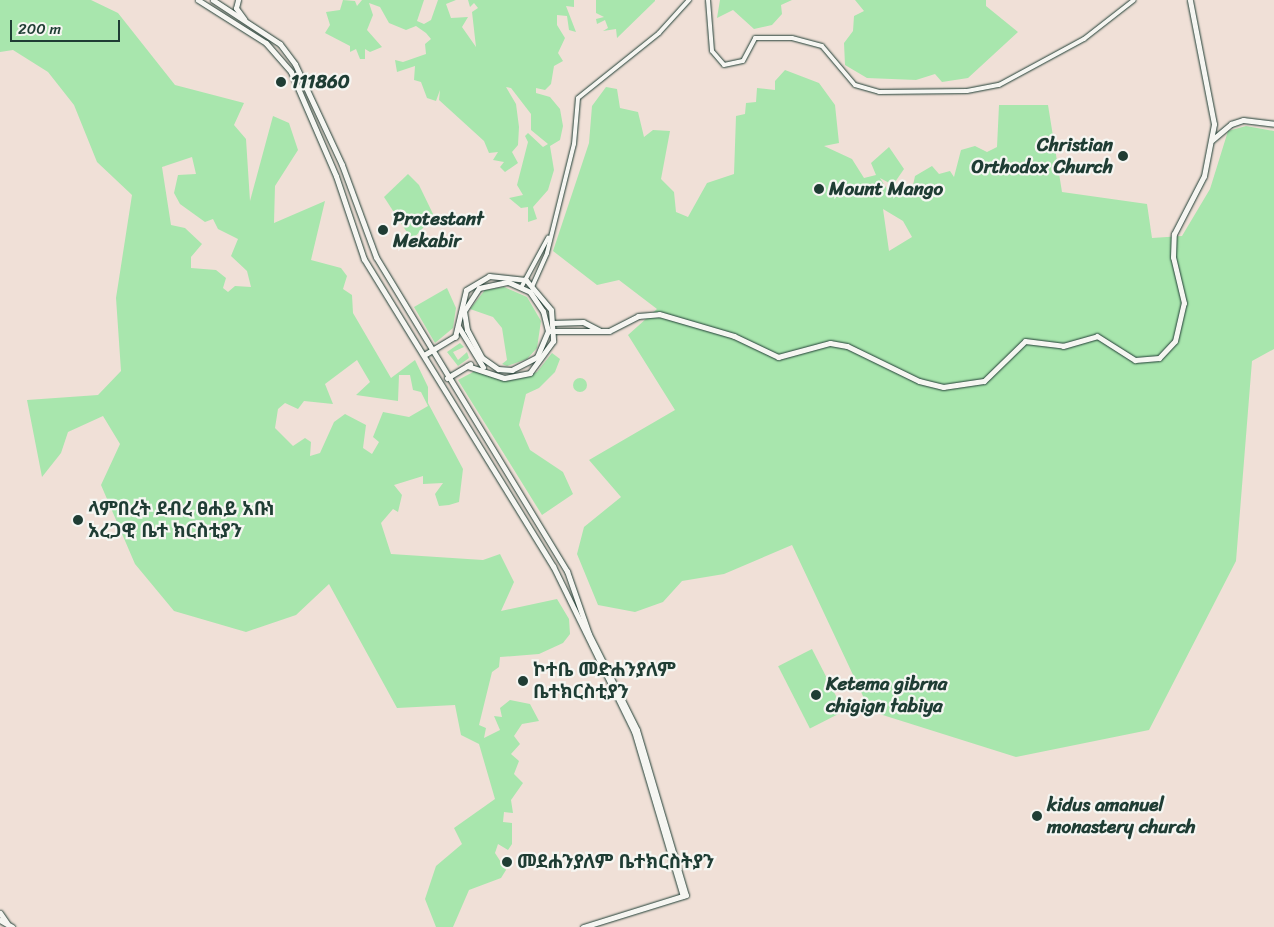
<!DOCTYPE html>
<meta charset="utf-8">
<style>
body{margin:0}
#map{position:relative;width:1274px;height:927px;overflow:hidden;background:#f0e0d7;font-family:Sriracha,"Noto Sans Ethiopic",sans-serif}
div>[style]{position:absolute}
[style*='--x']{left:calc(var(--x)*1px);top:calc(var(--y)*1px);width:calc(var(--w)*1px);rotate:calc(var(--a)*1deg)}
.green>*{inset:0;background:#a8e6ad;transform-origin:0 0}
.round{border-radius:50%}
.roads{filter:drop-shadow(0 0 1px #1f3d34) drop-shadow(0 0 1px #1f3d34)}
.minor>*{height:4px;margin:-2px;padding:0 2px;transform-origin:2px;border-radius:2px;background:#f6f6f2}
.major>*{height:5px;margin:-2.5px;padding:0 2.5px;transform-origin:2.5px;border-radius:2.5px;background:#f6f6f2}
.dots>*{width:14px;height:14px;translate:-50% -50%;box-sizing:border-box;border:2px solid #f6f6f2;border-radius:50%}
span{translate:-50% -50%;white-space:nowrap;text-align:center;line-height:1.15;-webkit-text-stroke:4.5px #f6f6f2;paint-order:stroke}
.poi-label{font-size:19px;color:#1f3d34;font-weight:700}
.left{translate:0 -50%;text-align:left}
.right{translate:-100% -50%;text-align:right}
.scale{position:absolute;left:10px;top:20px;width:110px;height:22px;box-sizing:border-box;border:2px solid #1f3d34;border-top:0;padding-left:6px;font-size:15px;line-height:18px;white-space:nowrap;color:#1f3d34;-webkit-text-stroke:4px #f6f6f2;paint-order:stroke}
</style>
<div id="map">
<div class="green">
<i style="clip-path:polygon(evenodd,0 0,91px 0,118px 13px,175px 85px,244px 103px,234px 125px,246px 139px,250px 201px,273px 116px,289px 123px,298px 150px,275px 186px,274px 223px,325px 201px,311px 260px,341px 268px,347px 276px,343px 289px,352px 295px,353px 313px,391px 378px,415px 360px,428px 387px,428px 403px,463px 469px,459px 502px,449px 505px,439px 506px,435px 494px,443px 483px,423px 484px,423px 476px,394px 485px,402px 495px,398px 512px,393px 509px,381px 523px,391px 554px,483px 560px,500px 554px,514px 582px,501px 611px,557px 599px,569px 619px,570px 634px,563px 643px,539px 654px,500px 657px,499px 667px,492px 672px,479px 725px,486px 728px,484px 738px,500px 730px,494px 716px,502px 717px,500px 708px,510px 700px,530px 704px,539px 721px,522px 724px,514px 736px,520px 744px,511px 754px,519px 761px,514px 774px,523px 783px,511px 800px,513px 813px,504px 812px,503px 822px,512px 823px,512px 844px,508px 850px,498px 844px,495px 853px,506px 870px,501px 878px,469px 890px,453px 927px,436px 927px,425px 899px,436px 866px,462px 844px,454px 828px,495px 799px,479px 744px,461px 735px,455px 705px,397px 708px,329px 584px,296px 615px,246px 632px,174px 611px,135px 564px,101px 485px,120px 444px,103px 416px,68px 432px,61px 453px,42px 477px,27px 400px,98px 395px,121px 371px,116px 298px,132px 195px,97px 162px,74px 105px,48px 72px,13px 50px,0 52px,0 0,192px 157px,196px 174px,178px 175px,174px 193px,180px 204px,205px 222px,213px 219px,218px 229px,238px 239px,231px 256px,247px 271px,251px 287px,235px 286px,228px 292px,223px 288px,226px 278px,216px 270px,191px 268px,191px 257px,202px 244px,185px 228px,171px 225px,162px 167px,192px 157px,0 0,357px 360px,370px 382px,356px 395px,398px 401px,399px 375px,410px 375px,413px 390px,421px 392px,428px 406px,409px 417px,383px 412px,373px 437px,379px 442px,372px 454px,363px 448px,366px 425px,345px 414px,334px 422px,320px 453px,310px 456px,311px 442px,305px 438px,293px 446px,275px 428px,278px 409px,285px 403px,298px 409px,304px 401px,333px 404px,325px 384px,357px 360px)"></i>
<i style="clip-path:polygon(343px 0,355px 1px,357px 6px,362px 0,424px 0,417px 21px,424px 24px,431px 20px,438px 0,456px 0,446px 4px,451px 18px,468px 17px,462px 27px,476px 47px,472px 12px,478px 8px,474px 3px,470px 7px,468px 0,574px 0,574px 7px,566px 6px,576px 32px,569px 30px,567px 16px,557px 15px,557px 25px,565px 38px,558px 53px,563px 61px,554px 66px,551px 84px,545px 90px,536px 88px,536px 93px,550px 97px,560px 109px,563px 126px,560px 140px,550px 146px,554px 170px,548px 190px,533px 207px,537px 219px,528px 222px,528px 207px,521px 208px,509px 198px,523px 195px,517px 185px,528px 142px,525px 136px,528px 133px,543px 147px,548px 144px,531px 130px,531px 114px,511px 88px,506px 87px,516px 104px,519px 127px,518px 145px,512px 152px,518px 163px,505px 172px,500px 167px,504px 162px,493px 160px,498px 152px,489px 153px,484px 141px,439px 100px,440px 90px,436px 101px,427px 98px,421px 82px,414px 80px,415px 66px,397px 72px,395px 60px,403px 62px,426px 54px,425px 44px,431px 39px,426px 33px,416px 26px,406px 30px,389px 23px,380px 7px,369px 3px,373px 15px,367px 30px,382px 47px,370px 52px,365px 49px,365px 59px,360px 59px,356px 49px,350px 52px,350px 46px,325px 33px,330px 25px,326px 12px,340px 10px)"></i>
<i style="clip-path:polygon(596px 0,655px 0,655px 1px,617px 38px,616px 29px,603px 31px,608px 28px,605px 20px,597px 24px,596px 19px,604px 17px,596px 13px)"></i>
<i style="clip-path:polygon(720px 0,792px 0,781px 5px,782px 14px,772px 25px,754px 29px,733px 10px,717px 18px)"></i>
<i style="clip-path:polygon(855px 0,986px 0,986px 6px,1018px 32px,968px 78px,942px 82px,935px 74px,916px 80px,867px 78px,845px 65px,844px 43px,853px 31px,854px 16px,864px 11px)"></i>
<i style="clip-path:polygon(evenodd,785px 70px,819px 83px,835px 105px,839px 143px,824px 146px,852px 159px,864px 178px,876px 175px,871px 163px,889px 147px,904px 169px,893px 185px,880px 178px,890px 194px,912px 190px,915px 176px,932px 166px,939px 174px,950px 171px,954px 177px,961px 150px,975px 146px,987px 152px,997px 147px,999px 105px,1048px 105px,1062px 192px,1147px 204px,1152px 238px,1182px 236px,1210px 189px,1228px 131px,1246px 126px,1274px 131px,1274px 349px,1252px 361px,1236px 561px,1149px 730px,1016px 757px,870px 711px,792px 545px,724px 574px,682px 581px,663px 602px,635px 612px,598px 605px,577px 554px,584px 527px,621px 497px,589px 460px,675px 410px,628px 335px,657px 309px,619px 280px,597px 285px,553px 251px,589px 143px,592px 106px,606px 87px,617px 89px,620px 108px,638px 112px,644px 137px,653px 130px,670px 131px,661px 179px,674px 192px,676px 212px,688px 217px,707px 183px,734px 174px,736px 116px,745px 114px,746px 103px,756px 102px,757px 88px,775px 90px,775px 81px,785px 70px,883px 209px,903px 221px,912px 237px,889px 251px,883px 209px)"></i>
<i style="clip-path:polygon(408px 174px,419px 185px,434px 216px,412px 240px,384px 197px)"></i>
<i style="clip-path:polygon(504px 287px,527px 297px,541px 321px,537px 348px,527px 359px,507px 366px,502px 364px,507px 360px,502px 328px,493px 317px,470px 309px,485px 290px)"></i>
<i style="clip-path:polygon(447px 288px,456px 308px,453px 328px,435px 343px,414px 307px)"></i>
<i style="clip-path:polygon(460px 343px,464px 347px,453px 352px,458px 360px,467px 352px,469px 358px,458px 366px,447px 352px)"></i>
<i style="clip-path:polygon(552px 353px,560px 359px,555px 372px,539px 388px,526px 394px,519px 425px,530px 450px,563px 472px,573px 494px,542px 515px,458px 380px,475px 371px,501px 380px,519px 379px,537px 372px)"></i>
<i class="round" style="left:573px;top:378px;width:14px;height:14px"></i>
<i style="left:812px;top:649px;width:70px;height:38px;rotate:63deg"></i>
</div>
<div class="roads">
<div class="minor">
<i style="--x:708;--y:0;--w:51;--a:85.5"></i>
<i style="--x:712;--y:51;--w:18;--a:49"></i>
<i style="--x:724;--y:65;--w:19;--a:-12"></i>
<i style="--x:743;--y:61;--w:26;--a:-62"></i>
<i style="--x:755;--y:38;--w:37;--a:0"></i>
<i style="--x:792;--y:38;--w:31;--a:15"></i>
<i style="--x:822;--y:46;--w:51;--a:49.8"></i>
<i style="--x:855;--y:85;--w:25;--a:16"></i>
<i style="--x:879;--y:92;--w:88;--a:-0.7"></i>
<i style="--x:967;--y:91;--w:33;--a:-11"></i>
<i style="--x:999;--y:85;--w:97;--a:-28.4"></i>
<i style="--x:1084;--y:39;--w:63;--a:-38"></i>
<i style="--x:522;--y:286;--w:55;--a:-61.6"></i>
<i style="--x:532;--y:287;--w:37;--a:-66"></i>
<i style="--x:547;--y:253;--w:112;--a:-76.1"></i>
<i style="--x:574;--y:144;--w:46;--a:-85"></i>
<i style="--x:578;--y:98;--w:104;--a:-38.7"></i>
<i style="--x:659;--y:33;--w:45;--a:-47.7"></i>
</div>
<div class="major">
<i style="--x:198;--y:0;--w:80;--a:32.3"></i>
<i style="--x:266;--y:43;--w:38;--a:49"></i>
<i style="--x:291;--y:72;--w:113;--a:66.6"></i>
<i style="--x:336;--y:176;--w:88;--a:71.4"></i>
<i style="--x:364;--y:259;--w:361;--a:58.4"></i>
<i style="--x:553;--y:566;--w:184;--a:63.9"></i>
<i style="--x:634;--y:731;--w:172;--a:73.5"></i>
<i style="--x:213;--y:0;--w:80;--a:33.3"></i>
<i style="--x:280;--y:44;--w:25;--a:53"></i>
<i style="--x:295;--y:64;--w:111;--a:65"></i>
<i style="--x:342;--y:165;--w:98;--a:69.7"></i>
<i style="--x:376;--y:257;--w:368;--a:58.7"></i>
<i style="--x:567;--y:571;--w:67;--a:70.8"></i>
<i style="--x:589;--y:634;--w:107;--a:63.4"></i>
<i style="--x:637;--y:730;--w:172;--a:73.5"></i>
<i style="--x:686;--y:895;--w:108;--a:162.7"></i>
<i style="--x:238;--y:0;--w:8;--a:104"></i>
<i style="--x:236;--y:8;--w:14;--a:54"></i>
<i style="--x:1212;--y:140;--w:25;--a:-40"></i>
<i style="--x:1231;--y:124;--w:13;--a:-18"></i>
<i style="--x:1243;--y:120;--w:31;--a:7"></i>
<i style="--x:508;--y:282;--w:24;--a:24"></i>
<i style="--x:530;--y:292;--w:23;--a:56"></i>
<i style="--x:543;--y:311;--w:21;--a:76"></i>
<i style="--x:548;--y:331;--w:28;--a:113"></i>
<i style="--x:537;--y:357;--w:28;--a:153"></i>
<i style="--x:512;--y:370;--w:14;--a:-176"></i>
<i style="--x:498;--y:369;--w:19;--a:-145"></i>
<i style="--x:482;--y:358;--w:32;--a:-118"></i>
<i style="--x:467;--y:330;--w:19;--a:-99"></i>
<i style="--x:464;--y:311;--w:27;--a:-57"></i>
<i style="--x:479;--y:288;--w:30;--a:-12"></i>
<i style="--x:552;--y:323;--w:31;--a:-2"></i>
<i style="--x:583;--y:322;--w:18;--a:27"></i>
<i style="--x:458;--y:326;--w:48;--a:58.6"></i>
<i style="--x:548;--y:331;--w:61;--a:0"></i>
<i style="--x:609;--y:331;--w:33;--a:-27"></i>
<i style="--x:638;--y:316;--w:21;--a:-5"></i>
<i style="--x:659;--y:314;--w:78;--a:16.3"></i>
<i style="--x:734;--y:336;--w:49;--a:25.5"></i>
<i style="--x:778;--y:357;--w:54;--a:-15.1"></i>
<i style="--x:830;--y:343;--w:17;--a:10"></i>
<i style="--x:847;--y:346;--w:80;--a:25.9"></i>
<i style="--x:919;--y:381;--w:25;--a:14"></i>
<i style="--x:943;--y:387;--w:41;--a:-8.3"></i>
<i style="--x:984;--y:381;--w:57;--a:-44.3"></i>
<i style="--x:1025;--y:341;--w:38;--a:7"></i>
<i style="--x:1063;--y:346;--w:35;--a:-16"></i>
<i style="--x:1097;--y:336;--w:45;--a:32.3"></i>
<i style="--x:1135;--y:360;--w:24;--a:-5"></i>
<i style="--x:1159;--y:358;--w:23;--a:-47"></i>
<i style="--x:1175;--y:341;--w:39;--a:-77"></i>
<i style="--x:1184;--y:303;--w:47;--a:-103.4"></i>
<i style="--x:1173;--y:257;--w:23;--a:-88"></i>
<i style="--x:1174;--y:234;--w:65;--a:-62.7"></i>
<i style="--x:1204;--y:176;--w:53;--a:-79.1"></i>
<i style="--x:1214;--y:124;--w:126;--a:-101"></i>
<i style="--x:455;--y:337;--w:48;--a:-76.8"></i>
<i style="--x:466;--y:290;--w:27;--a:-31"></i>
<i style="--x:489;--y:276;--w:37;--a:6"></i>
<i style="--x:526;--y:280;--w:39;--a:50"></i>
<i style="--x:551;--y:310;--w:31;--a:86"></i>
<i style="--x:553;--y:341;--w:39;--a:126"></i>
<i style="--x:530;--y:373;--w:26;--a:169"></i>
<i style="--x:504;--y:378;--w:39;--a:-162"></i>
<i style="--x:424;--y:355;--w:37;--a:-31"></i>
<i style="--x:447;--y:378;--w:27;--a:-31"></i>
<i style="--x:0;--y:913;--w:12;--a:55"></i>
<i style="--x:0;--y:920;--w:14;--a:30"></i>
</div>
</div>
<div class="dots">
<i style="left:281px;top:82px;background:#1f3d34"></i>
<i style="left:1123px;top:156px;background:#1f3d34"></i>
<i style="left:819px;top:189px;background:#1f3d34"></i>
<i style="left:383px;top:230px;background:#1f3d34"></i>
<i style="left:78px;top:520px;background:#1f3d34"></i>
<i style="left:523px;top:681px;background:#1f3d34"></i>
<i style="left:816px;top:695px;background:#1f3d34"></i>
<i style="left:1037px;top:816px;background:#1f3d34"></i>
<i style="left:507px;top:862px;background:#1f3d34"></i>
</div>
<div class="poi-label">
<span class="left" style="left:291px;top:82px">111860</span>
<span class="right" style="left:1113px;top:156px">Christian<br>Orthodox Church</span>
<span class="left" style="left:829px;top:189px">Mount Mango</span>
<span class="left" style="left:393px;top:230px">Protestant<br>Mekabir</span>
<span class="left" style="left:88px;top:520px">ላምበረት ደብረ ፀሐይ አቡነ<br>አረጋዊ ቤተ ክርስቲያን</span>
<span class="left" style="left:533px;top:681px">ኮተቤ መድሐንያለም<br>ቤተክርስቲያን</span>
<span class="left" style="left:826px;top:695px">Ketema gibrna<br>chigign tabiya</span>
<span class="left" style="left:1047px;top:816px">kidus amanuel<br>monastery church</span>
<span class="left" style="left:517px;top:862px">መደሐንያለም ቤተክርስትያን</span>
</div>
<div class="scale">200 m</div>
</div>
